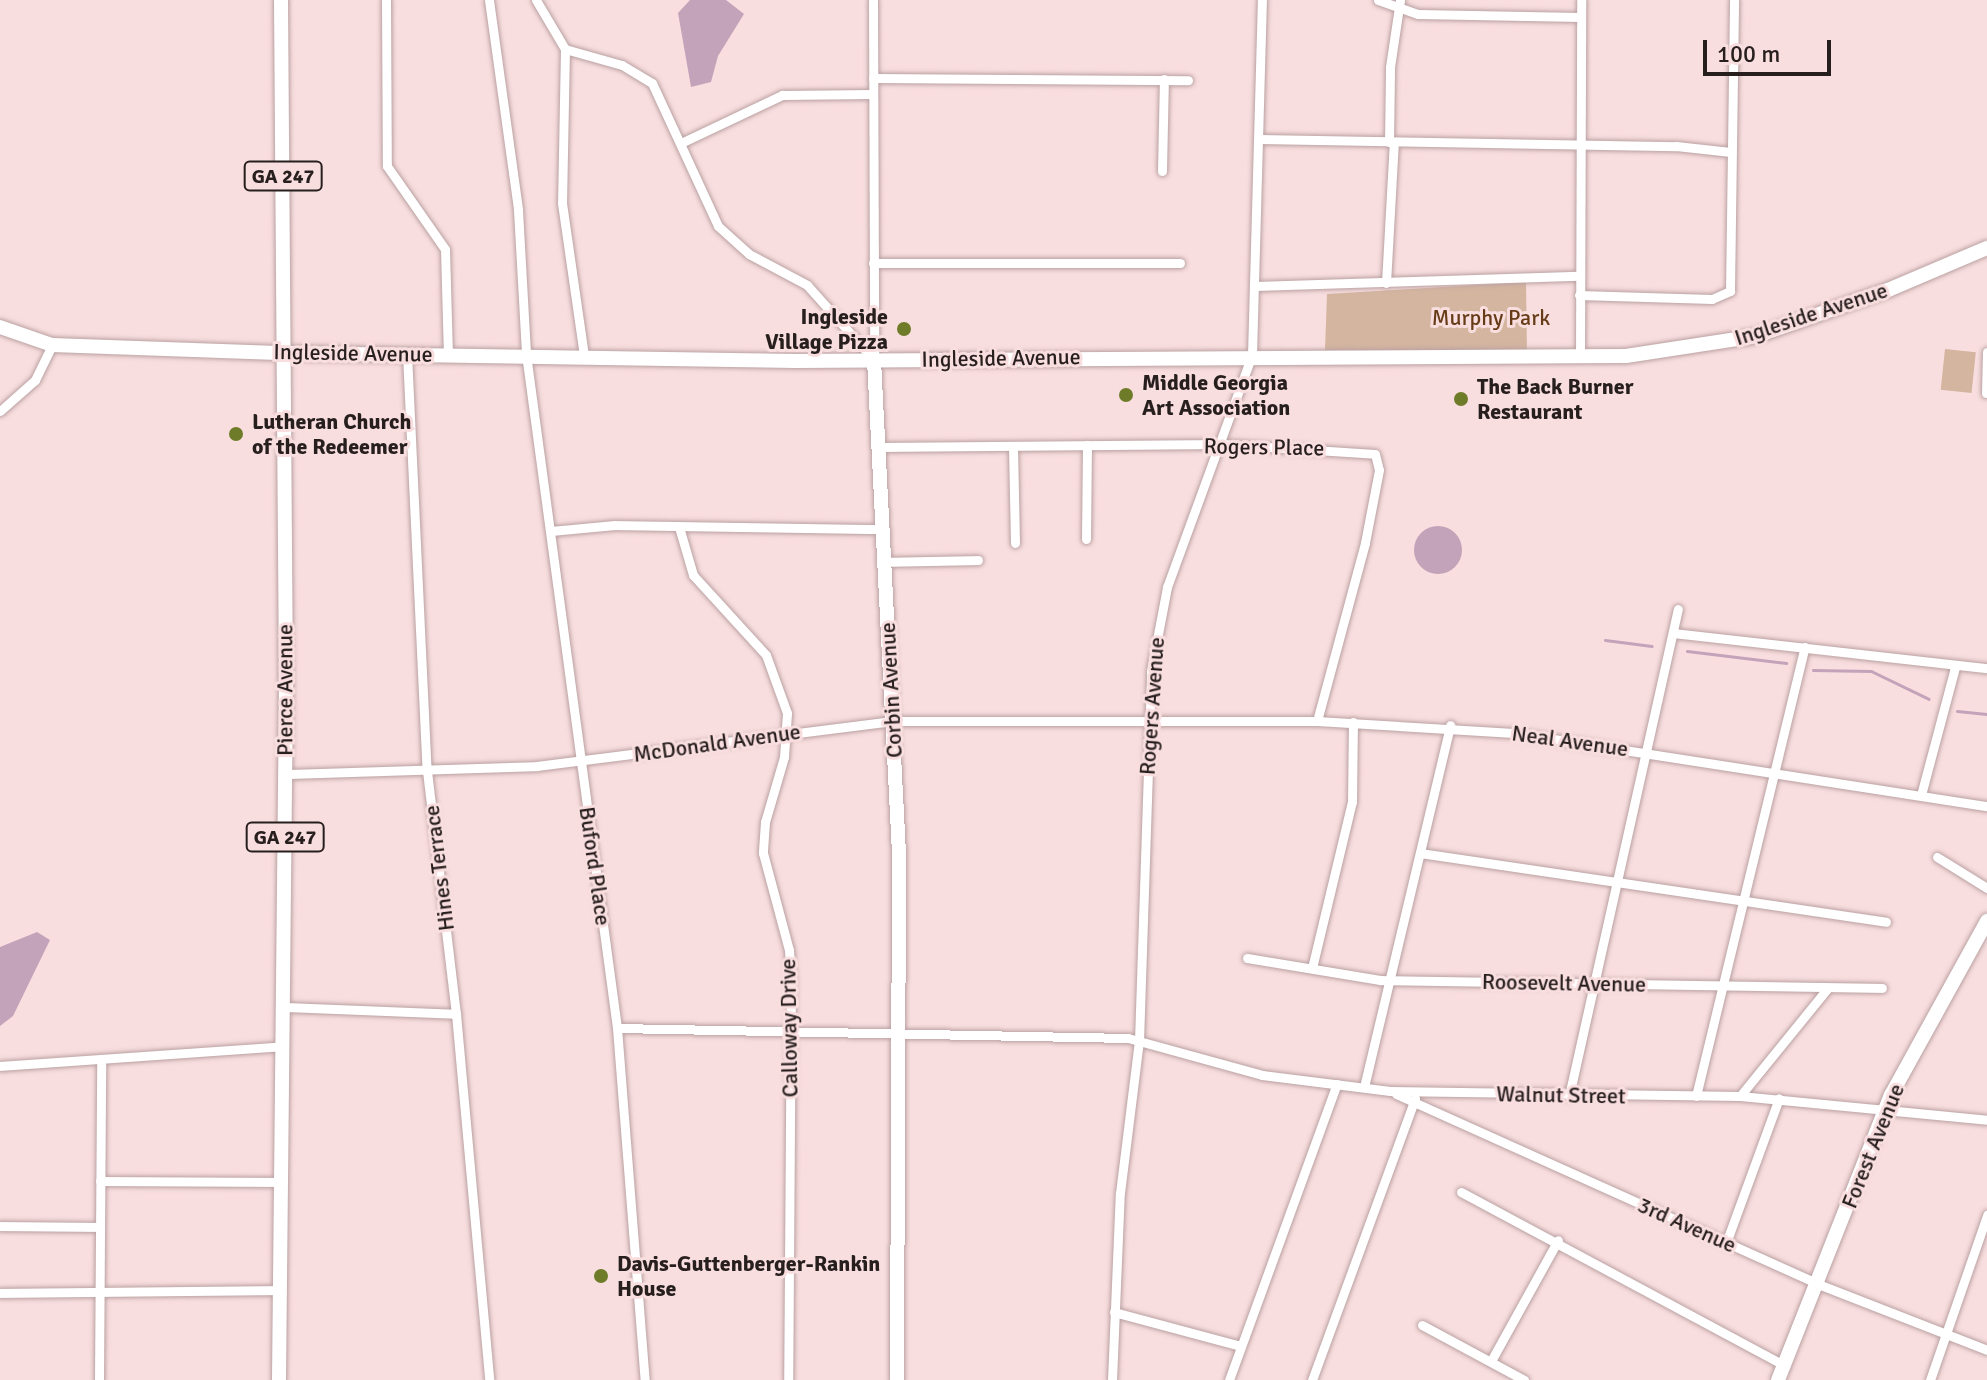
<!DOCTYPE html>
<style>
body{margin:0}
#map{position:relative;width:1987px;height:1380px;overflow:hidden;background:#f9dedf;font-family:Signika,sans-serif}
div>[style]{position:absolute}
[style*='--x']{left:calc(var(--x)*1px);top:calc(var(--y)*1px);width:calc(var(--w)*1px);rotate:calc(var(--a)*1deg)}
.green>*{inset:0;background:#d4b5a0;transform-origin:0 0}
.water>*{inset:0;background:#c3a3ba}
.round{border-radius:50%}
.stream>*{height:3px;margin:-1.5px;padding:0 1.5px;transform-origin:1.5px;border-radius:1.5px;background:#c3a3ba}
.roads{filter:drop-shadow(0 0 2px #baa1a2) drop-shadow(0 0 2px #baa1a2)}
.street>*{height:9px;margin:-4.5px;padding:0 4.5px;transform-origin:4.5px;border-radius:4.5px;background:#fff}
.secondary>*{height:14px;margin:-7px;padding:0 7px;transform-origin:7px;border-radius:7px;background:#fff}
.primary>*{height:14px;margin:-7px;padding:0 7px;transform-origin:7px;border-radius:7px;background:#fff}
.dots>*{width:22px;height:22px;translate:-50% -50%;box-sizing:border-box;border:4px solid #f9dedf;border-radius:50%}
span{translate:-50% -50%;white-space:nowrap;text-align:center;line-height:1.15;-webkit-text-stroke:6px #f9dedf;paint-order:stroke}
.shield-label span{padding:2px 6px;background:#f9dedf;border:2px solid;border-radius:6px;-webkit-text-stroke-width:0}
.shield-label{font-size:20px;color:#271e1e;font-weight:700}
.street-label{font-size:22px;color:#271e1e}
.poi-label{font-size:22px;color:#271e1e;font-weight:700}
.right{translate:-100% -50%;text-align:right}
.left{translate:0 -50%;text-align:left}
.park-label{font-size:22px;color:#663b17}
.scale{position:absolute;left:1703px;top:40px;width:128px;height:36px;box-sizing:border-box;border:4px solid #271e1e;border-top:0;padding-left:10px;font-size:24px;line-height:28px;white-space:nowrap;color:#271e1e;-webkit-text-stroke:6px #f9dedf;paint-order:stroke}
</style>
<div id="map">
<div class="green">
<i style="clip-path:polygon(1526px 282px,1527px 353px,1325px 350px,1327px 294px)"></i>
<i style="left:1945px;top:349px;width:31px;height:41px;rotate:6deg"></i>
</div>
<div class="water">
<i style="clip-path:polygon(690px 0,726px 0,744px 14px,718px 56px,711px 82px,691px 87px,678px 13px)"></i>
<i class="round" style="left:1414px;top:526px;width:48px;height:48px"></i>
<i style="clip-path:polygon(37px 932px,50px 940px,13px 1016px,0 1026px,0 947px)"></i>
</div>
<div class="stream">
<i style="--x:1605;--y:640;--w:47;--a:7.3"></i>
<i style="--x:1687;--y:651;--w:100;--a:6.9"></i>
<i style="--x:1813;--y:670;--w:58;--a:1"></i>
<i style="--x:1871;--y:671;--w:64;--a:25.8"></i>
<i style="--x:1957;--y:711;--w:30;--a:6"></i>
</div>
<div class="roads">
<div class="street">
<i style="--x:386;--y:0;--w:166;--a:89.7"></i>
<i style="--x:387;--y:166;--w:101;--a:55.1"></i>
<i style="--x:445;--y:249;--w:105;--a:88.4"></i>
<i style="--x:489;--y:0;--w:212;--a:82.1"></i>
<i style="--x:518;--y:210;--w:144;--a:86.8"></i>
<i style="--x:526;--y:354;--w:680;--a:82.31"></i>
<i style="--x:617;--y:1028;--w:353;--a:85.5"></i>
<i style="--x:536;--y:0;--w:57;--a:59.4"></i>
<i style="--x:565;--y:49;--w:154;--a:91.1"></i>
<i style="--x:562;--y:203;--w:154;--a:81.8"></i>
<i style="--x:873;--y:0;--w:356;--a:89.8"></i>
<i style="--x:1378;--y:0;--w:42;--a:19.3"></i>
<i style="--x:1418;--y:14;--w:162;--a:1.1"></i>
<i style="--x:565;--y:49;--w:59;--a:15.7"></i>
<i style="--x:622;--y:65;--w:35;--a:31"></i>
<i style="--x:652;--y:83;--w:157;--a:65.2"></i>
<i style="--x:718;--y:226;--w:42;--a:42.1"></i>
<i style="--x:749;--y:254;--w:66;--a:28.1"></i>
<i style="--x:807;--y:285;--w:101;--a:48.2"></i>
<i style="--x:873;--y:78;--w:315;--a:0.4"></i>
<i style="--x:1259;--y:139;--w:417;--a:1"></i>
<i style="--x:1676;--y:146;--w:55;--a:6.2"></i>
<i style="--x:683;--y:142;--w:110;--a:-25.4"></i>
<i style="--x:782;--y:95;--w:91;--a:-0.6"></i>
<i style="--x:1389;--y:142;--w:75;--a:-89.2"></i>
<i style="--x:1390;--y:67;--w:68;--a:-81.5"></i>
<i style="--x:1162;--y:171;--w:92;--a:-88.8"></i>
<i style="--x:873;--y:263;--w:307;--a:0"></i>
<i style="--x:1386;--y:283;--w:141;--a:-86.8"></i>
<i style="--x:1255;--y:286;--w:324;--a:-1.8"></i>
<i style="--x:1579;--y:295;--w:133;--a:1.7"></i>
<i style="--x:1712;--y:299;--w:20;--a:-24"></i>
<i style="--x:1730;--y:291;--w:291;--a:-89.2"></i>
<i style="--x:407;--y:354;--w:417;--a:87.3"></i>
<i style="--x:427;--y:771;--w:245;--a:83.2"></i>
<i style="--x:456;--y:1014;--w:367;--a:84.8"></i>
<i style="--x:1580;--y:357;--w:357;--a:-89.8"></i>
<i style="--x:1986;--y:393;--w:41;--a:-88.6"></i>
<i style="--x:0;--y:411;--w:47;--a:-41.5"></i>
<i style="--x:35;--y:380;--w:39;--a:-64"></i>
<i style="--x:878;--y:447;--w:344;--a:-0.5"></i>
<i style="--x:1222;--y:444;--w:153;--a:3.7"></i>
<i style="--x:1375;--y:454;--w:16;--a:76"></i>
<i style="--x:1379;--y:470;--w:74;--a:100.9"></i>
<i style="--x:1365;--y:543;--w:184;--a:105.1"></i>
<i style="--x:1013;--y:447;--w:96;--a:88.8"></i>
<i style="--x:679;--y:527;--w:50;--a:73.7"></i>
<i style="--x:693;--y:575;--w:108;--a:47.6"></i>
<i style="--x:766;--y:655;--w:62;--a:70.1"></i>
<i style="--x:787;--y:713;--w:44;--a:93.9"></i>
<i style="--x:784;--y:757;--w:68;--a:106.3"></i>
<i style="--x:765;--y:822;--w:31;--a:94"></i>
<i style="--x:763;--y:853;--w:100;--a:75"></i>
<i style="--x:789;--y:950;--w:30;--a:86"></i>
<i style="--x:791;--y:980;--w:400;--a:90.4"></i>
<i style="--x:551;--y:531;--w:64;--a:-5.4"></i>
<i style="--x:615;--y:525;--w:265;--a:0.9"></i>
<i style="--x:1086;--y:539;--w:94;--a:-89.4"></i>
<i style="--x:883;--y:562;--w:95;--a:-1.2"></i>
<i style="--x:1673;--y:633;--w:316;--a:6.4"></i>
<i style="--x:285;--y:774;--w:252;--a:-1.8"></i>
<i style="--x:537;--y:766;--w:358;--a:-7.2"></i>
<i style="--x:892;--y:721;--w:425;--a:0"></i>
<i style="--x:1317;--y:721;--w:197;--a:3.5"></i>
<i style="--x:1514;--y:733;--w:479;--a:8.8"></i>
<i style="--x:1921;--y:795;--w:132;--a:-75.1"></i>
<i style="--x:1420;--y:853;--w:471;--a:8.4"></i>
<i style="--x:1937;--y:857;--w:59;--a:31.8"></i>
<i style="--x:1247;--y:958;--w:135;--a:9.4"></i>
<i style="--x:1380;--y:980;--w:502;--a:0.91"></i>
<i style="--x:1312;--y:968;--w:171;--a:-76.5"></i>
<i style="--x:1352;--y:802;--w:80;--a:-89.3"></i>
<i style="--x:284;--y:1007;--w:172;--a:2.3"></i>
<i style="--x:617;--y:1028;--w:511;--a:1.12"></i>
<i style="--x:1128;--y:1038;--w:139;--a:15.4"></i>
<i style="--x:1262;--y:1075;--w:129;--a:7.1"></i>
<i style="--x:1390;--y:1091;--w:350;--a:0.8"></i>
<i style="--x:1740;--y:1096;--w:248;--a:5.5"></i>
<i style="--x:0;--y:1066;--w:284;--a:-4"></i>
<i style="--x:1364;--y:1087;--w:372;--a:-76.6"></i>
<i style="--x:1396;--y:1094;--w:463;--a:24.2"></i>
<i style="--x:1818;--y:1284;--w:181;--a:21.3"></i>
<i style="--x:1569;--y:1096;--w:499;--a:-77.4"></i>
<i style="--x:1696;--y:1096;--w:462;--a:-76.4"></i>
<i style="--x:1740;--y:1096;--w:138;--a:-50.9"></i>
<i style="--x:100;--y:1181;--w:183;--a:0.3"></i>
<i style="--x:1461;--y:1192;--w:368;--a:28.2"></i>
<i style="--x:0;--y:1226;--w:100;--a:0.6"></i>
<i style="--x:1726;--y:1243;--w:154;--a:-69.9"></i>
<i style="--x:0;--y:1293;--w:281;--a:-0.6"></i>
<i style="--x:1114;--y:1312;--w:131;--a:15"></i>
<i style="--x:1422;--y:1325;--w:116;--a:28.3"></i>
<i style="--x:1491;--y:1361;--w:138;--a:-61"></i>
<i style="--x:99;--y:1380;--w:321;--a:-89.6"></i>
<i style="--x:1112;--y:1380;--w:187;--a:-87.6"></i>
<i style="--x:1120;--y:1193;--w:153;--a:-82.9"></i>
<i style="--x:1139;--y:1041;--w:370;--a:-88.1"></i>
<i style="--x:1151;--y:671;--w:86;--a:-79.2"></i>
<i style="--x:1167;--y:587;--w:247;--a:-69.9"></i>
<i style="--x:1252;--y:355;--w:355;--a:-88.4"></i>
<i style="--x:1229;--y:1380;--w:315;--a:-70"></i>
<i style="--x:1312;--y:1380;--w:300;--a:-69.9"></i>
<i style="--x:1930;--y:1380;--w:175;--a:-70.9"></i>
</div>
<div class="secondary">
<i style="--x:0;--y:327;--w:55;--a:19.1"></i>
<i style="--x:52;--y:345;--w:233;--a:2"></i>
<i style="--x:285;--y:353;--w:511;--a:0.9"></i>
<i style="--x:796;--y:361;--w:830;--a:-0.35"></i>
<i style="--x:1626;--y:356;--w:132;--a:-8.7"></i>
<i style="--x:1756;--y:336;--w:140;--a:-19.2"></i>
<i style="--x:1888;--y:290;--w:108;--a:-23"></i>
<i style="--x:874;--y:360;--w:499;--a:87.1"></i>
<i style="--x:899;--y:858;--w:522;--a:90.22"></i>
<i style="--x:1778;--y:1380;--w:307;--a:-68.4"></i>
<i style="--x:1891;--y:1095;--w:199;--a:-61.1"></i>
</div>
<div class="primary">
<i style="--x:279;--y:1380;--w:697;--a:-89.42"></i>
<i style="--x:286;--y:683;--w:683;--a:-90.42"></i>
</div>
</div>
<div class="dots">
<i style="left:904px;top:329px;background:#6e7c2a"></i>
<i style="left:1126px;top:395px;background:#6e7c2a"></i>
<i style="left:1461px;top:399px;background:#6e7c2a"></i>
<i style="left:236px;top:434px;background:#6e7c2a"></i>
<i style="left:601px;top:1276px;background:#6e7c2a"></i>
</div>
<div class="shield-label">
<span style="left:283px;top:176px">GA 247</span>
<span style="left:285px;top:837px">GA 247</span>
</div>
<div class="street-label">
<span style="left:1811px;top:314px;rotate:-18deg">Ingleside Avenue</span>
<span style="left:353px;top:353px;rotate:1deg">Ingleside Avenue</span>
<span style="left:1001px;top:358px;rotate:-1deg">Ingleside Avenue</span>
<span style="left:1264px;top:447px;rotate:1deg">Rogers Place</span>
<span style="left:285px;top:690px;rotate:-90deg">Pierce Avenue</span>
<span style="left:891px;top:690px;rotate:-93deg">Corbin Avenue</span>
<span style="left:1152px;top:706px;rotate:-86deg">Rogers Avenue</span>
<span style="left:1570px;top:741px;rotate:8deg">Neal Avenue</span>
<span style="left:717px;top:743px;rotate:-8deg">McDonald Avenue</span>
<span style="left:595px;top:866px;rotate:82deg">Buford Place</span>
<span style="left:439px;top:868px;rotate:-97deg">Hines Terrace</span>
<span style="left:1564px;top:983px;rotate:1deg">Roosevelt Avenue</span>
<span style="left:789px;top:1028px;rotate:-91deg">Calloway Drive</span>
<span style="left:1561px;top:1095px;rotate:1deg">Walnut Street</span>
<span style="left:1873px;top:1146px;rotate:-68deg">Forest Avenue</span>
<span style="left:1687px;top:1225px;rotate:24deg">3rd Avenue</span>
</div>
<div class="poi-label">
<span class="right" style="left:888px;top:329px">Ingleside<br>Village Pizza</span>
<span class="left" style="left:1142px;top:395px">Middle Georgia<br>Art Association</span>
<span class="left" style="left:1477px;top:399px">The Back Burner<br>Restaurant</span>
<span class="left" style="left:252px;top:434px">Lutheran Church<br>of the Redeemer</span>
<span class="left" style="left:617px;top:1276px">Davis-Guttenberger-Rankin<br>House</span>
</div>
<div class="park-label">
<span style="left:1491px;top:318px">Murphy Park</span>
</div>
<div class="scale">100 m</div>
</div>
